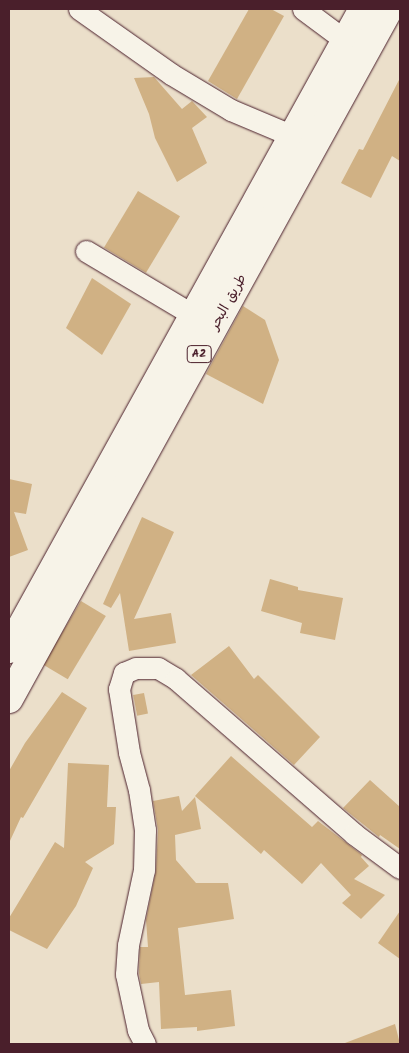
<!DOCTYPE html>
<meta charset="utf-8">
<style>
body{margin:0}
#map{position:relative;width:409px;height:1053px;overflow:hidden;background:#ebdfca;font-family:Kalam,"Playpen Sans Arabic",sans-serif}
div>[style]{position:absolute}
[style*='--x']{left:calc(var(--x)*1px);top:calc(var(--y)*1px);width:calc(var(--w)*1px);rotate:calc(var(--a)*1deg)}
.building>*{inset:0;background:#d0b184;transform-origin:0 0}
.roads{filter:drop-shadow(0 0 1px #4a1f2b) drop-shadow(0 0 1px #4a1f2b)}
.minor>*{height:21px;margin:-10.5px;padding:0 10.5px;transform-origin:10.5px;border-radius:10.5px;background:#f7f3e8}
.highway>*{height:28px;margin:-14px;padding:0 14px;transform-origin:14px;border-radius:14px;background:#f7f3e8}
span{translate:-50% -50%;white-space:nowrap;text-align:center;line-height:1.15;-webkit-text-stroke:4px #f7f3e8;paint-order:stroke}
.shield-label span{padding:1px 4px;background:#f7f3e8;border:1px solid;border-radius:4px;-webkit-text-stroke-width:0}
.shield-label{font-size:12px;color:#4a1f2b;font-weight:700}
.street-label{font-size:14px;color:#4a1f2b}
.frame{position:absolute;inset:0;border:10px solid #4a1f2b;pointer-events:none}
</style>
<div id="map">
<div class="building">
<i style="clip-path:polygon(249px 9px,271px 9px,284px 16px,237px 99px,208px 81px)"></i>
<i style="clip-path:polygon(154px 77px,182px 109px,192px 101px,207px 117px,192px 128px,207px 163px,177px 182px,155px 138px,149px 114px,134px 78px)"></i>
<i style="clip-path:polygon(400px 78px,400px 161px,392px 156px,371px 198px,341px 183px,359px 149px,363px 150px)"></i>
<i style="left:138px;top:191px;width:49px;height:66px;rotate:31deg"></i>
<i style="clip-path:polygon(92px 278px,131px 304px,102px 355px,66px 328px)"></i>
<i style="clip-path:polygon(243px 306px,265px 320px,279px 360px,263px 404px,206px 374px)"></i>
<i style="clip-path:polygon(9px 479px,32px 484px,26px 514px,14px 512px,28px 550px,9px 557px)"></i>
<i style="clip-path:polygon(142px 517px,174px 532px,134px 619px,171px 613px,176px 643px,129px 651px,120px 593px,111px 608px,103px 604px)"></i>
<i style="clip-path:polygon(270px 579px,298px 587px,298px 590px,343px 598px,335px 640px,300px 633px,302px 623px,261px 611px)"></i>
<i style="left:81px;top:601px;width:29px;height:74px;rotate:31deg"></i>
<i style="clip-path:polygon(229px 646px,254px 679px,258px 675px,320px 737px,294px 765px,191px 675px)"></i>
<i style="clip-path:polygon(62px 692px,87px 708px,23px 818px,21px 817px,9px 843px,9px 771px,25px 743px)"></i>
<i style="left:144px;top:693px;width:21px;height:11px;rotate:79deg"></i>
<i style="clip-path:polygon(231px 756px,312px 827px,318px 821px,362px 855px,361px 857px,369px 866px,354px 879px,385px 895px,361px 919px,342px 903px,351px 895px,321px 863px,302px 884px,264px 850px,261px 854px,195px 796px)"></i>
<i style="clip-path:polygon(68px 763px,109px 765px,107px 807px,116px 807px,114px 844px,85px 862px,93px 868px,76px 906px,47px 949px,9px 930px,9px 918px,55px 842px,64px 848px)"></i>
<i style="clip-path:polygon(370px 780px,400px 807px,400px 849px,380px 835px,379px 837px,343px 808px)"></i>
<i style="clip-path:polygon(179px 796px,182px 811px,195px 797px,201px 829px,175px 835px,176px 860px,196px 883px,228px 883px,234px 919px,178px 928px,185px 995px,231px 990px,235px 1026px,197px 1031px,197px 1027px,161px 1029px,159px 982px,141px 984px,139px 973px,140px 947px,148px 947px,146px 920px,156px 870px,158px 830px,153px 801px)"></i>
<i style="clip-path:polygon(400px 911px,400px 959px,378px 943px)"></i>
<i style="clip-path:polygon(395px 1024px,400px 1044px,345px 1044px,345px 1043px)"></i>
</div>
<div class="roads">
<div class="minor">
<i style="--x:79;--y:9;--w:113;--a:35.2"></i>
<i style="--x:171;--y:74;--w:70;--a:31"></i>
<i style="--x:231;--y:110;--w:67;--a:22.8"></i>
<i style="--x:303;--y:9;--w:54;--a:36.7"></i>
<i style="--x:86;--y:251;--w:127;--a:30.8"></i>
<i style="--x:145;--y:1044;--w:16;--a:-117"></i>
<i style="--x:138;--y:1030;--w:57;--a:-102.1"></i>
<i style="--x:126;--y:974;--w:29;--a:-86"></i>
<i style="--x:128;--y:945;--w:77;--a:-78"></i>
<i style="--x:144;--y:870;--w:40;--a:-88.6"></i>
<i style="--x:145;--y:830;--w:40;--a:-98.5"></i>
<i style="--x:139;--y:790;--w:39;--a:-105"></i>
<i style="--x:129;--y:752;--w:64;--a:-99"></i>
<i style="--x:119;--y:689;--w:17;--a:-73"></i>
<i style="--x:124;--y:673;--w:13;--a:-23"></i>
<i style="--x:136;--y:668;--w:22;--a:0"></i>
<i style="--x:158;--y:668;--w:21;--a:31"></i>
<i style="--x:176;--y:679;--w:236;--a:41"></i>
<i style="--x:354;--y:834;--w:57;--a:36.5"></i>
</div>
<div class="highway">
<i style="--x:9;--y:649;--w:731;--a:-61.05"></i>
<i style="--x:9;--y:699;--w:788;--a:-61.16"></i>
</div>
</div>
<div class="shield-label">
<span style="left:199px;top:354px">A2</span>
</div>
<div class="street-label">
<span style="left:228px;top:302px;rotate:-61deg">طريق البحر</span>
</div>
<div class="frame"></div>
</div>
